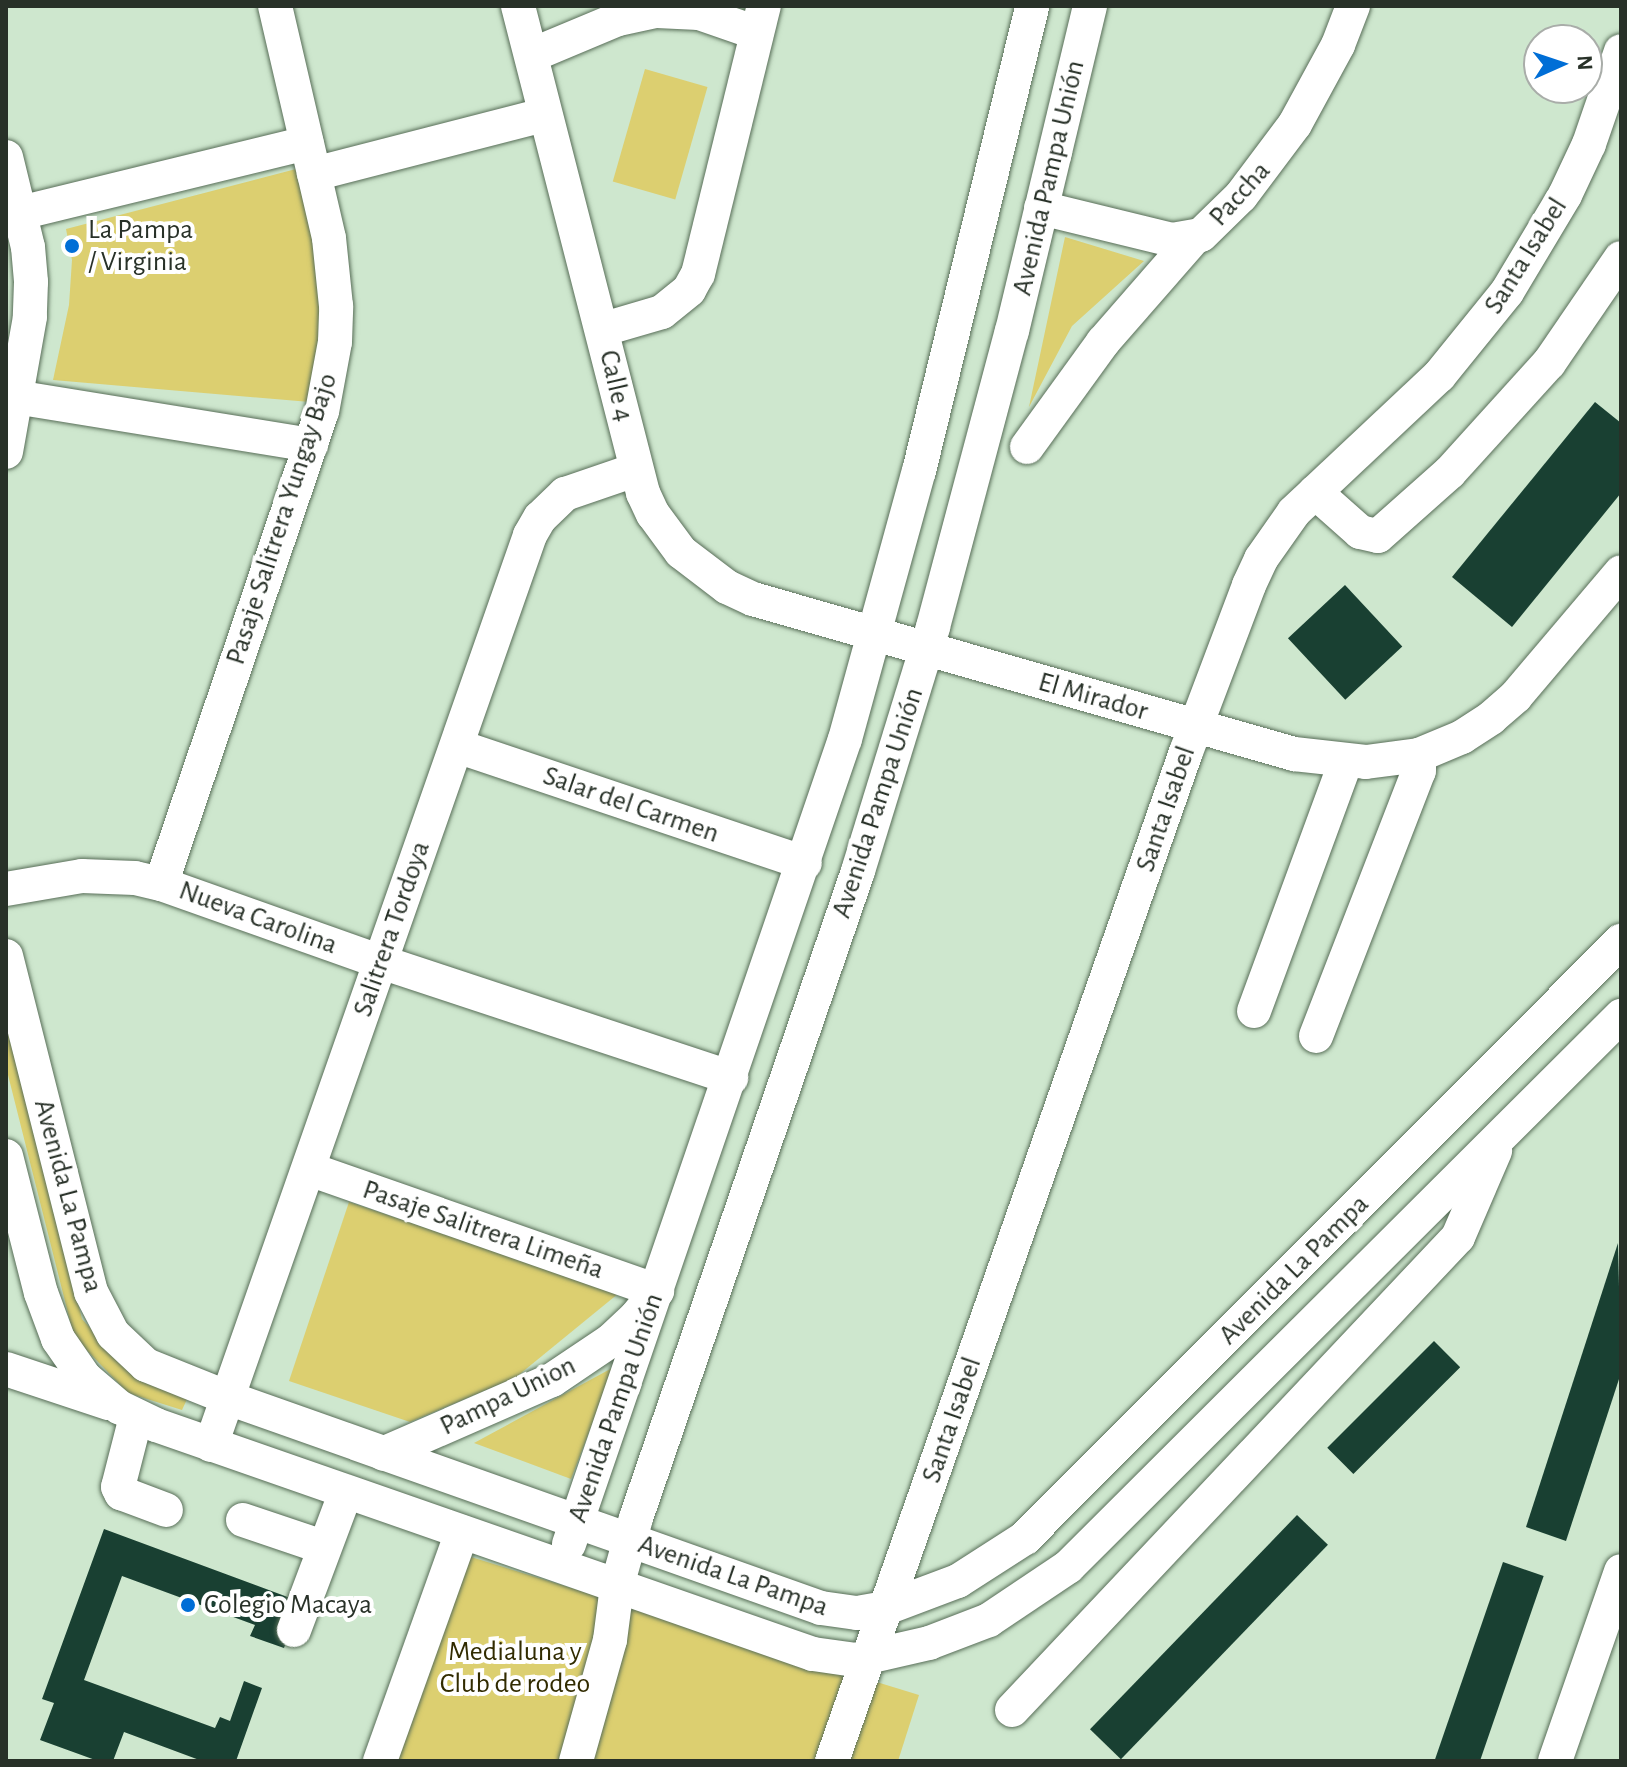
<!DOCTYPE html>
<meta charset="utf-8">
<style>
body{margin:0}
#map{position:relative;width:1627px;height:1767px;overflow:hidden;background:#cee7ce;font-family:"Alegreya Sans",sans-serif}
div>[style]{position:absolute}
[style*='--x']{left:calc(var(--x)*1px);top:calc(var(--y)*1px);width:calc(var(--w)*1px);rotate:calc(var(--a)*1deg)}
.green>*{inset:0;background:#dccf70;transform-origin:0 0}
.building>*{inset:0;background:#194032;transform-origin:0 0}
.roads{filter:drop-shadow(0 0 2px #586e58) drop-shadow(0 0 2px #586e58)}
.minor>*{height:34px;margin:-17px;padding:0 17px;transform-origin:17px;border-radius:17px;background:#fff}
.dots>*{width:22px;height:22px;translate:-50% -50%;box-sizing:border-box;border:4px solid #fff;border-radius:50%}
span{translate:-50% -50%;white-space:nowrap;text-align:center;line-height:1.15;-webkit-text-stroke:8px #fff;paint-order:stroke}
.street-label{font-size:28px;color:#283128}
.poi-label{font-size:28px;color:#283128}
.left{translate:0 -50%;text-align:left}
.park-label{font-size:28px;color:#312b00}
.frame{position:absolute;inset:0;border:8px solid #283128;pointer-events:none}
.north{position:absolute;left:1523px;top:24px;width:80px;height:80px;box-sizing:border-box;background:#fff;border:2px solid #a9ada9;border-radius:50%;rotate:87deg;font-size:22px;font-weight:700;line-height:32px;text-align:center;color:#283128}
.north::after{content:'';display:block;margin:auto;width:28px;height:36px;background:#006ed6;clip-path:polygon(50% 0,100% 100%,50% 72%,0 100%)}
</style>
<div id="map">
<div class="green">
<i style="left:645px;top:69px;width:65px;height:117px;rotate:16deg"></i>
<i style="clip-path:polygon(296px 169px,321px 235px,329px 301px,310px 402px,53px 380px,69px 305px,72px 260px,66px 229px)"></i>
<i style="clip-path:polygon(1065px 237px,1144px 261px,1072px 326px,1029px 407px)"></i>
<i style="clip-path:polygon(6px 1008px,82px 1319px,138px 1380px,188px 1397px,182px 1410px,128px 1393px,74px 1337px,6px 1067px)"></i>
<i style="clip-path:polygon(349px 1202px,619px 1293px,515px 1378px,410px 1422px,289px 1381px)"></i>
<i style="clip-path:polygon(614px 1367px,571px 1479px,474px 1443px)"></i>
<i style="clip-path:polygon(458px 1553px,919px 1695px,898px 1761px,378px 1761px)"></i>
</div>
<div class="building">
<i style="clip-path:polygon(1595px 402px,1621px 423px,1621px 493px,1512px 627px,1452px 577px)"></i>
<i style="left:1345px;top:585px;width:84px;height:78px;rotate:47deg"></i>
<i style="clip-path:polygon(1618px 1243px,1621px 1373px,1566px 1541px,1526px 1527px)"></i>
<i style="left:1434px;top:1341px;width:37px;height:151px;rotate:45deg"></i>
<i style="left:1297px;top:1515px;width:43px;height:298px;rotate:44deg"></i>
<i style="clip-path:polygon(104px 1529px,301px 1602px,284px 1648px,250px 1636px,255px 1625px,122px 1576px,84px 1680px,215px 1728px,220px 1717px,230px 1721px,244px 1681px,262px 1688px,236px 1761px,202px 1761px,124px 1732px,113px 1761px,98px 1761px,40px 1740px,54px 1703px,42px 1699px)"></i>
<i style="left:1503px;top:1562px;width:43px;height:209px;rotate:19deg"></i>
</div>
<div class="roads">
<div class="minor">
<i style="--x:518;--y:6;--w:503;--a:75.6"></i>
<i style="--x:643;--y:493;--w:23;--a:65"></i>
<i style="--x:653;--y:514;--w:47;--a:53.6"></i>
<i style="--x:681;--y:552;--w:58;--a:37.3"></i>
<i style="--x:727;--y:587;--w:29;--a:25"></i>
<i style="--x:753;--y:599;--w:563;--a:15.99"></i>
<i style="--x:1294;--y:754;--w:72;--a:6.3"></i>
<i style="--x:1366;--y:762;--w:53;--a:-7.5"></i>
<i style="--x:1419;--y:755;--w:47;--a:-22.7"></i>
<i style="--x:1462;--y:737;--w:35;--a:-33"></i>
<i style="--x:1491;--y:718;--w:33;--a:-41"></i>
<i style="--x:1516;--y:696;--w:162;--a:-49.7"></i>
<i style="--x:532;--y:55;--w:93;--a:-22.7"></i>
<i style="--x:618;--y:19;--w:40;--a:-12"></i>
<i style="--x:657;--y:11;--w:42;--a:2.7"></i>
<i style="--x:699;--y:13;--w:61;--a:19"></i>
<i style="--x:6;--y:157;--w:93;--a:76.3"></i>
<i style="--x:28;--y:247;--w:35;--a:85"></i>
<i style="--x:31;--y:282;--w:35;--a:92"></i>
<i style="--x:30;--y:317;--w:137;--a:100.1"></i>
<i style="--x:314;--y:174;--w:237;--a:-14.4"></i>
<i style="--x:1041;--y:208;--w:135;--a:13.7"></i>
<i style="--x:1172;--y:240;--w:29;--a:-10"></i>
<i style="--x:1201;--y:235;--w:56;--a:-44.3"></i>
<i style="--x:1241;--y:196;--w:90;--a:-53.1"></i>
<i style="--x:1295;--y:124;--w:90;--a:-61.4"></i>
<i style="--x:1338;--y:45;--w:42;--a:-69"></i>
<i style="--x:20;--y:213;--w:295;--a:-13.7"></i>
<i style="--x:604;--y:329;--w:60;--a:-16.3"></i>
<i style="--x:662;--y:312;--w:35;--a:-39"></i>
<i style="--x:689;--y:290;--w:18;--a:-61"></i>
<i style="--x:698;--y:274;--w:276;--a:-76.2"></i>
<i style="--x:15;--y:397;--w:300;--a:9.2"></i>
<i style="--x:1027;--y:447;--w:130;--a:-54.1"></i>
<i style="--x:1103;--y:342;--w:137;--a:-48.9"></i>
<i style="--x:1315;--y:492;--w:60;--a:41.6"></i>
<i style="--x:1360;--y:532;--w:18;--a:13"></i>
<i style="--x:1378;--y:536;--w:96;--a:-41.6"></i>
<i style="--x:1450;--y:472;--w:147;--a:-47.8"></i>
<i style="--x:1549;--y:363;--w:127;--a:-55.6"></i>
<i style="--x:457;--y:746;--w:367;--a:18.6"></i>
<i style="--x:161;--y:884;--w:499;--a:-71.2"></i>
<i style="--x:322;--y:412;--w:71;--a:-79.5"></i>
<i style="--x:335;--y:342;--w:36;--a:-88"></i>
<i style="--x:336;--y:306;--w:68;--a:-95.9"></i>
<i style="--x:329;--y:238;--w:238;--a:-103.1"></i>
<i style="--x:6;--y:889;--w:77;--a:-9.7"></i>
<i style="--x:82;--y:876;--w:53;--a:2.2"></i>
<i style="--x:135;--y:878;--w:27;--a:13"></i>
<i style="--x:161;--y:884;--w:233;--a:19.5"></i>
<i style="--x:381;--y:962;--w:369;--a:18.3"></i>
<i style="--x:6;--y:956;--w:347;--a:75.8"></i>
<i style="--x:91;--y:1292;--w:47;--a:62.4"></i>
<i style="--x:113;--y:1334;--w:45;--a:43.2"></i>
<i style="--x:146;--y:1365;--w:88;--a:21.9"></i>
<i style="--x:228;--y:1398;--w:629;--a:19.5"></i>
<i style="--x:821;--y:1608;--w:36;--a:8"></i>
<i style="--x:857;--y:1613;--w:29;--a:-10"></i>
<i style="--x:886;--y:1608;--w:77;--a:-20.6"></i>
<i style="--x:958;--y:1581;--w:80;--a:-32.7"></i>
<i style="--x:1025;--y:1538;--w:844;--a:-45.05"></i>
<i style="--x:1254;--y:1011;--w:266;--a:-69.8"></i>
<i style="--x:1316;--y:1036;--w:284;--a:-68.8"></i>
<i style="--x:1419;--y:771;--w:16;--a:-90"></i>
<i style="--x:6;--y:1156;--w:141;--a:75.7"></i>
<i style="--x:41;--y:1293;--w:49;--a:69.7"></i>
<i style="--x:58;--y:1339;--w:47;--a:55.3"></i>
<i style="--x:85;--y:1378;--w:45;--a:40.5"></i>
<i style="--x:119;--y:1407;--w:41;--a:25.9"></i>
<i style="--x:156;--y:1425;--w:696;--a:19.22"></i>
<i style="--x:813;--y:1654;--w:42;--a:8.1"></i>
<i style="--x:855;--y:1660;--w:76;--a:-12.9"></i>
<i style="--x:929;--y:1643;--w:64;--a:-21"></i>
<i style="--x:989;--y:1620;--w:95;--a:-33.9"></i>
<i style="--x:1068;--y:1567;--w:781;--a:-44.9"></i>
<i style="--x:309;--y:1169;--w:369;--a:19.3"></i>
<i style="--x:657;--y:1291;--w:33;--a:129"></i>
<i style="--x:636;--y:1317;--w:35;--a:137"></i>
<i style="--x:610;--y:1341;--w:70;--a:146.1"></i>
<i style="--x:552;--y:1380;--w:184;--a:156.4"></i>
<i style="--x:6;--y:1369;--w:108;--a:18.4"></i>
<i style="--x:136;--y:1417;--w:72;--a:104.4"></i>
<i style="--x:118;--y:1487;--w:7;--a:63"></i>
<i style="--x:121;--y:1493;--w:48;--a:20.7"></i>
<i style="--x:211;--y:1445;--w:964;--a:-70.68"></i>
<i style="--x:530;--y:535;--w:20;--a:-60"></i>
<i style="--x:540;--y:518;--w:35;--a:-44"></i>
<i style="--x:565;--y:494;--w:74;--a:-18.9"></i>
<i style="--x:243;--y:1520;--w:84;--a:18.6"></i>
<i style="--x:569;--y:1544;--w:851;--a:-71.08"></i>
<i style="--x:845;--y:739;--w:278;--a:-74.6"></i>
<i style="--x:919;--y:471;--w:479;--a:-76.3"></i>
<i style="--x:294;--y:1630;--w:147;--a:-69.4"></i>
<i style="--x:1012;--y:1710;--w:650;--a:-46.68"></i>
<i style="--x:1458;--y:1237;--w:94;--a:-66.7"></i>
<i style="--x:380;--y:1761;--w:243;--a:-70.3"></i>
<i style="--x:576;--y:1761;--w:126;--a:-74.3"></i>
<i style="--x:610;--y:1640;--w:54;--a:-82.6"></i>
<i style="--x:617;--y:1586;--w:71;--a:-74.4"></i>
<i style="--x:636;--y:1518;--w:684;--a:-71.06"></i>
<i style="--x:858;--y:871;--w:255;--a:-72.9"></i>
<i style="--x:933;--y:627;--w:306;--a:-75.1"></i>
<i style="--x:1012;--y:331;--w:334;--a:-76.5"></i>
<i style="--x:832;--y:1761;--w:1069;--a:-70.67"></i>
<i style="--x:1186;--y:752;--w:178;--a:-69.3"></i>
<i style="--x:1249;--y:585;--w:29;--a:-65"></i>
<i style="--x:1261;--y:559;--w:57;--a:-54.9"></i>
<i style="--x:1294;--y:512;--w:199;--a:-43.2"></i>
<i style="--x:1439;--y:376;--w:108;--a:-51"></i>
<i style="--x:1507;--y:292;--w:113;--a:-59.1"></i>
<i style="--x:1565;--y:195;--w:56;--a:-64.8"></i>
<i style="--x:1589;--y:144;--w:98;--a:-71"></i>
<i style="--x:1555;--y:1761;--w:201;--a:-70.8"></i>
</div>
</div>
<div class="dots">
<i style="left:72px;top:246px;background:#006ed6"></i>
<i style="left:188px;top:1605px;background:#006ed6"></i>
</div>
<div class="street-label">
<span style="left:1049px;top:178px;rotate:-77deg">Avenida Pampa Unión</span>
<span style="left:1240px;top:194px;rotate:-48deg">Paccha</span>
<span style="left:1526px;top:256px;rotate:-58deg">Santa Isabel</span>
<span style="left:616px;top:386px;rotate:77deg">Calle 4</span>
<span style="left:282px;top:519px;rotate:-72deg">Pasaje Salitrera Yungay Bajo</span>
<span style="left:1093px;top:697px;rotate:16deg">El Mirador</span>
<span style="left:878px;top:803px;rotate:-72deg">Avenida Pampa Unión</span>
<span style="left:631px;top:805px;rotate:19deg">Salar del Carmen</span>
<span style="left:1166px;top:809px;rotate:-71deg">Santa Isabel</span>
<span style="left:258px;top:918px;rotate:20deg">Nueva Carolina</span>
<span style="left:392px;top:929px;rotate:-71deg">Salitrera Tordoya</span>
<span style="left:68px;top:1196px;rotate:75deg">Avenida La Pampa</span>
<span style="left:483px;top:1230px;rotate:19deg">Pasaje Salitrera Limeña</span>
<span style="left:1294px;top:1270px;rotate:-45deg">Avenida La Pampa</span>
<span style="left:508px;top:1396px;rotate:-26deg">Pampa Union</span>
<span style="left:616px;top:1408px;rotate:-71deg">Avenida Pampa Unión</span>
<span style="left:952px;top:1420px;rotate:-71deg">Santa Isabel</span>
<span style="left:733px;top:1576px;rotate:19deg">Avenida La Pampa</span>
</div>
<div class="poi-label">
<span class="left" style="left:88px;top:246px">La Pampa<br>/ Virginia</span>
<span class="left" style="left:204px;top:1605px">Colegio Macaya</span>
</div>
<div class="park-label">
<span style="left:515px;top:1668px">Medialuna y<br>Club de rodeo</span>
</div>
<div class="frame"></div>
<div class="north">N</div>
</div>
